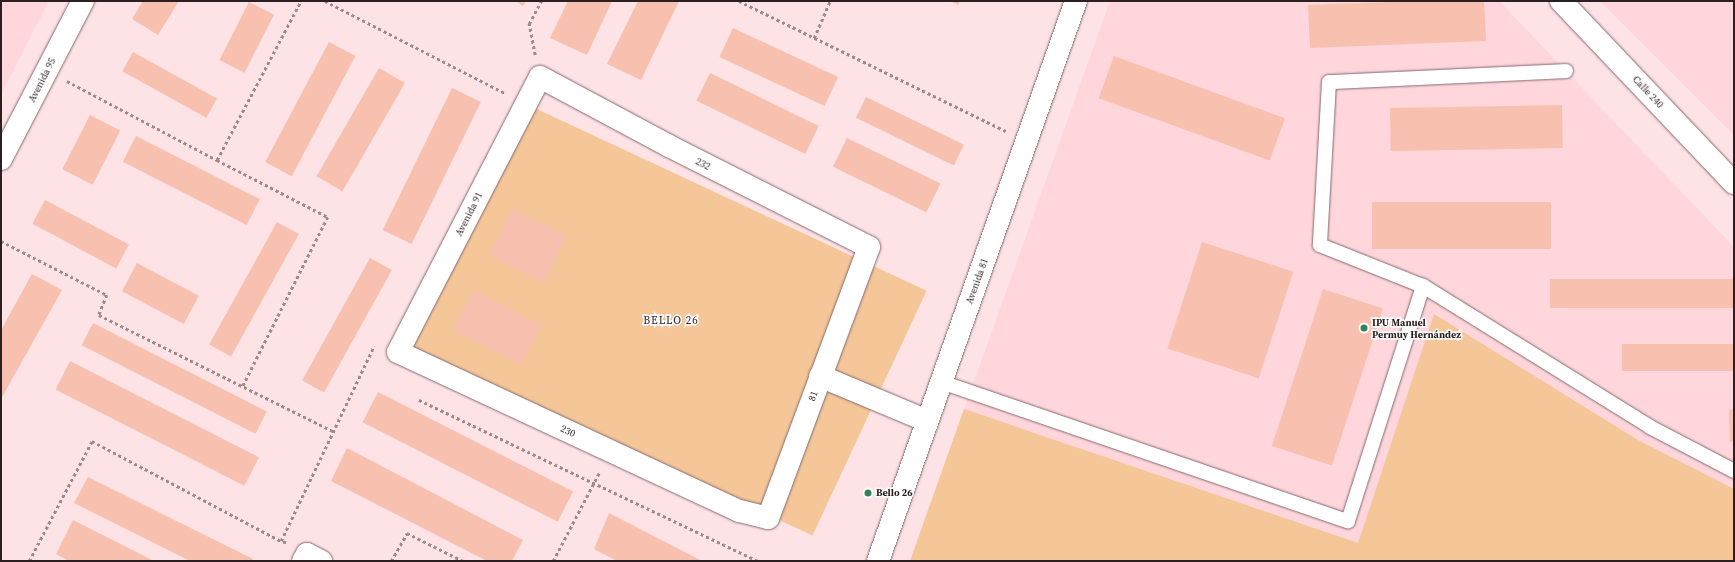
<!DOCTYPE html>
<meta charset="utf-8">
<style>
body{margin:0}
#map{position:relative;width:1735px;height:562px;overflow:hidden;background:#fde2e6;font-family:"Source Serif 4",serif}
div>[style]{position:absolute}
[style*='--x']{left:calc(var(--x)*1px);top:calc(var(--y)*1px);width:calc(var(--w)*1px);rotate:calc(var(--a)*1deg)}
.built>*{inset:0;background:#fed6dc}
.green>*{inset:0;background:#f4c698;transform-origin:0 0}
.building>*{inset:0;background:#f8c0af;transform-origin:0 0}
.path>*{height:2.5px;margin-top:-1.25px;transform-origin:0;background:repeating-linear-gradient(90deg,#9e8a8d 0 3px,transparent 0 6px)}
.roads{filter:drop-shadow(0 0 1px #85696d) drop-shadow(0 0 1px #85696d)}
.service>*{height:14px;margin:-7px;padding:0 7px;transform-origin:7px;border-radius:7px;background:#fff}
.minor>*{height:22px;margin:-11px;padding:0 11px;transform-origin:11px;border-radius:11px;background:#fff}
.secondary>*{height:22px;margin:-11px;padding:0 11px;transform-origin:11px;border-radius:11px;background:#fff}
.dots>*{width:11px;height:11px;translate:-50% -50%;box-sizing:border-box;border:2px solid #fff;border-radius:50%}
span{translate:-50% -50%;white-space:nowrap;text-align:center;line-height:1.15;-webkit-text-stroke:3px #fff;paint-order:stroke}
.street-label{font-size:10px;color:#2b1f21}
.poi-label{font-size:10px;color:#2b1f21;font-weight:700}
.left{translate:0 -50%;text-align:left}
.neighbourhood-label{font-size:11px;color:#2b1f21;letter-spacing:1px}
.frame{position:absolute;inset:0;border:2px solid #2b1f21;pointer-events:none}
</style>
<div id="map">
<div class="built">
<i style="clip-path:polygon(1px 1px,49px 1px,1px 94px)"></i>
<i style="clip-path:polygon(1110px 1px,1499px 1px,1734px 247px,1734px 561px,910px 561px)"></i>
<i style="clip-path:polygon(1600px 1px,1734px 1px,1734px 135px)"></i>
</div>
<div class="green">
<i style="left:526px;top:104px;width:442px;height:270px;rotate:25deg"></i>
<i style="clip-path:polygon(1434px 314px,1638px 440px,1734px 489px,1734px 561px,910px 561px,964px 409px,1358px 543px)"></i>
</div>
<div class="building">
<i style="clip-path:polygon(143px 1px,179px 1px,158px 35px,132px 19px)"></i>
<i style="clip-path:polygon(515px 1px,526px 1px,523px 6px)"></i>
<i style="clip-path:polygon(568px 1px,612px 1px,587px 55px,550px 38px)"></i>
<i style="clip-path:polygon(638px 1px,679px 1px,641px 80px,607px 64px)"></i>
<i style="clip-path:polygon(950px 1px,960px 1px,958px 5px)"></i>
<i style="clip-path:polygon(1413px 1px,1484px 1px,1486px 41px,1310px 48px,1308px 5px)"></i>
<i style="left:249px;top:2px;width:28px;height:65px;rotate:27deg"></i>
<i style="left:733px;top:28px;width:116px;height:32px;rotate:25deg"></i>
<i style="left:329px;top:42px;width:30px;height:136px;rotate:28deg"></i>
<i style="left:133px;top:52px;width:96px;height:22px;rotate:29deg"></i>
<i style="left:1114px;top:56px;width:182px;height:45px;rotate:20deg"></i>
<i style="left:379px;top:68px;width:30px;height:125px;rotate:30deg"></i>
<i style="left:710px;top:73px;width:121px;height:31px;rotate:26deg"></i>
<i style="left:452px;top:88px;width:32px;height:158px;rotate:26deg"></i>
<i style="left:866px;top:97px;width:109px;height:23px;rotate:26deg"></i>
<i style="left:1562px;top:105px;width:43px;height:172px;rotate:89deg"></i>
<i style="left:90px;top:115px;width:34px;height:61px;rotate:27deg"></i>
<i style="left:136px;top:136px;width:139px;height:29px;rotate:27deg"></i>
<i style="left:847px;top:138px;width:104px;height:32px;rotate:26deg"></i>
<i style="left:45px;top:200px;width:95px;height:27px;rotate:28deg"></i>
<i style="left:1372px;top:202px;width:179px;height:47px"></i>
<i style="left:512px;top:209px;width:61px;height:52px;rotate:26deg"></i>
<i style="left:277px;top:222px;width:25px;height:140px;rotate:29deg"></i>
<i style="left:1202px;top:242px;width:96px;height:112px;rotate:18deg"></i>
<i style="left:370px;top:258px;width:25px;height:140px;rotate:29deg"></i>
<i style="left:137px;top:263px;width:70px;height:32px;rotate:28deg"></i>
<i style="clip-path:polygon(32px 274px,62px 290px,1px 399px,1px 330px)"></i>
<i style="left:1734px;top:279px;width:29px;height:184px;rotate:90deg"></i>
<i style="left:1323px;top:289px;width:63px;height:165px;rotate:18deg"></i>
<i style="left:473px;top:290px;width:77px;height:45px;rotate:27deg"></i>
<i style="left:93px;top:323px;width:195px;height:25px;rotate:27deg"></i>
<i style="left:1734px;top:344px;width:27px;height:112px;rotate:90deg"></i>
<i style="left:70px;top:361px;width:212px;height:32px;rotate:27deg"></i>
<i style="left:378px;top:392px;width:219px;height:34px;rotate:27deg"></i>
<i style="clip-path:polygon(1734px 409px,1734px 441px,1730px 442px,1729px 410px)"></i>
<i style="clip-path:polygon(347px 448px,523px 540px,512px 561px,487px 561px,331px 481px)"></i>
<i style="clip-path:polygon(88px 477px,253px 559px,252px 561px,190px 561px,74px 503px)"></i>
<i style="clip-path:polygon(609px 513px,702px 561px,617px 561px,594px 549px)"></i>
<i style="clip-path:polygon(73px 520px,154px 561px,69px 561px,56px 554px)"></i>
</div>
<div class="path">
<i style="--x:325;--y:1;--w:202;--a:27.1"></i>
<i style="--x:739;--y:1;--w:297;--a:26"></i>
<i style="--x:814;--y:38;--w:40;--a:-66.6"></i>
<i style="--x:535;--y:55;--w:32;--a:-101"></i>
<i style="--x:529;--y:24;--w:26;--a:-62"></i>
<i style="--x:67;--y:81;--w:170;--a:27.8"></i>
<i style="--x:217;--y:160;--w:180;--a:-62.2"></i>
<i style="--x:217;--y:160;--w:125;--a:27.2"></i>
<i style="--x:328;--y:217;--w:189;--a:116.7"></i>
<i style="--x:1;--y:241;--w:119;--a:27"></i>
<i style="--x:107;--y:295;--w:22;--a:112"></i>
<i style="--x:99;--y:315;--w:261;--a:26.4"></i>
<i style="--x:419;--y:400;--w:375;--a:25.4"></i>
<i style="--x:286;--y:543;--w:5;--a:-158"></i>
<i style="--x:281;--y:541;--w:216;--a:-64.5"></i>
<i style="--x:29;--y:561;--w:136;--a:-62.3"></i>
<i style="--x:92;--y:441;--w:214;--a:27.9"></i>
<i style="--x:391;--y:561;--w:32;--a:-60"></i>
<i style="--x:407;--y:533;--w:63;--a:26.6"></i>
<i style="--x:553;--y:561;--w:99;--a:-62.4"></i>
</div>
<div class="roads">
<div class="service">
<i style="--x:1566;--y:71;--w:237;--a:177.3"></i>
<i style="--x:1329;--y:82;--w:163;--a:93.2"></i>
<i style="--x:1320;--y:245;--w:111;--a:21.7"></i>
<i style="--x:1423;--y:286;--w:267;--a:31.8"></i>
<i style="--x:1650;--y:427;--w:95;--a:27.6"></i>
<i style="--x:941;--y:382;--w:430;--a:18.9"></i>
<i style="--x:1348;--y:521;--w:247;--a:-72.3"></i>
</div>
<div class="minor">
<i style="--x:540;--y:77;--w:146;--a:28.1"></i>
<i style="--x:669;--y:146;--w:224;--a:26.8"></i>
<i style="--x:869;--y:247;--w:289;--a:110.4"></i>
<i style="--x:768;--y:518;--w:30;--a:-166"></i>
<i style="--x:739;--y:511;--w:376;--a:-155"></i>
<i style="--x:398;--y:352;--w:309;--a:-62.7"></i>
<i style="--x:1;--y:159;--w:178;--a:-62.6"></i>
<i style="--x:820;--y:376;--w:116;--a:22.8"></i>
<i style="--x:303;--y:561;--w:8;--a:-60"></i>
<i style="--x:307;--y:554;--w:16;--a:27"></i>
</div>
<div class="secondary">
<i style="--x:1561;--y:1;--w:251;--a:46.5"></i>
<i style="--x:878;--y:561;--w:594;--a:-70.53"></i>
</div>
</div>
<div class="dots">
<i style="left:1364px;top:328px;background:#328456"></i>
<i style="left:868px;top:493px;background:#328456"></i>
</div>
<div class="street-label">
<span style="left:42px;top:80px;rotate:-63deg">Avenida 95</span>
<span style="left:1648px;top:92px;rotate:47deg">Calle 240</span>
<span style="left:703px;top:164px;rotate:27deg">232</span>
<span style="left:469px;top:214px;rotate:-63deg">Avenida 91</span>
<span style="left:977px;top:281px;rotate:-70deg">Avenida 81</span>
<span style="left:813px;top:396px;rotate:-70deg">81</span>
<span style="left:568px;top:431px;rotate:25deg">230</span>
</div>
<div class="poi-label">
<span class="left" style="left:1372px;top:328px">IPU Manuel<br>Permuy Hernández</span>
<span class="left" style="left:876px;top:493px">Bello 26</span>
</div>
<div class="neighbourhood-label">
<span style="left:671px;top:321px">BELLO 26</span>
</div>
<div class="frame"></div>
</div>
